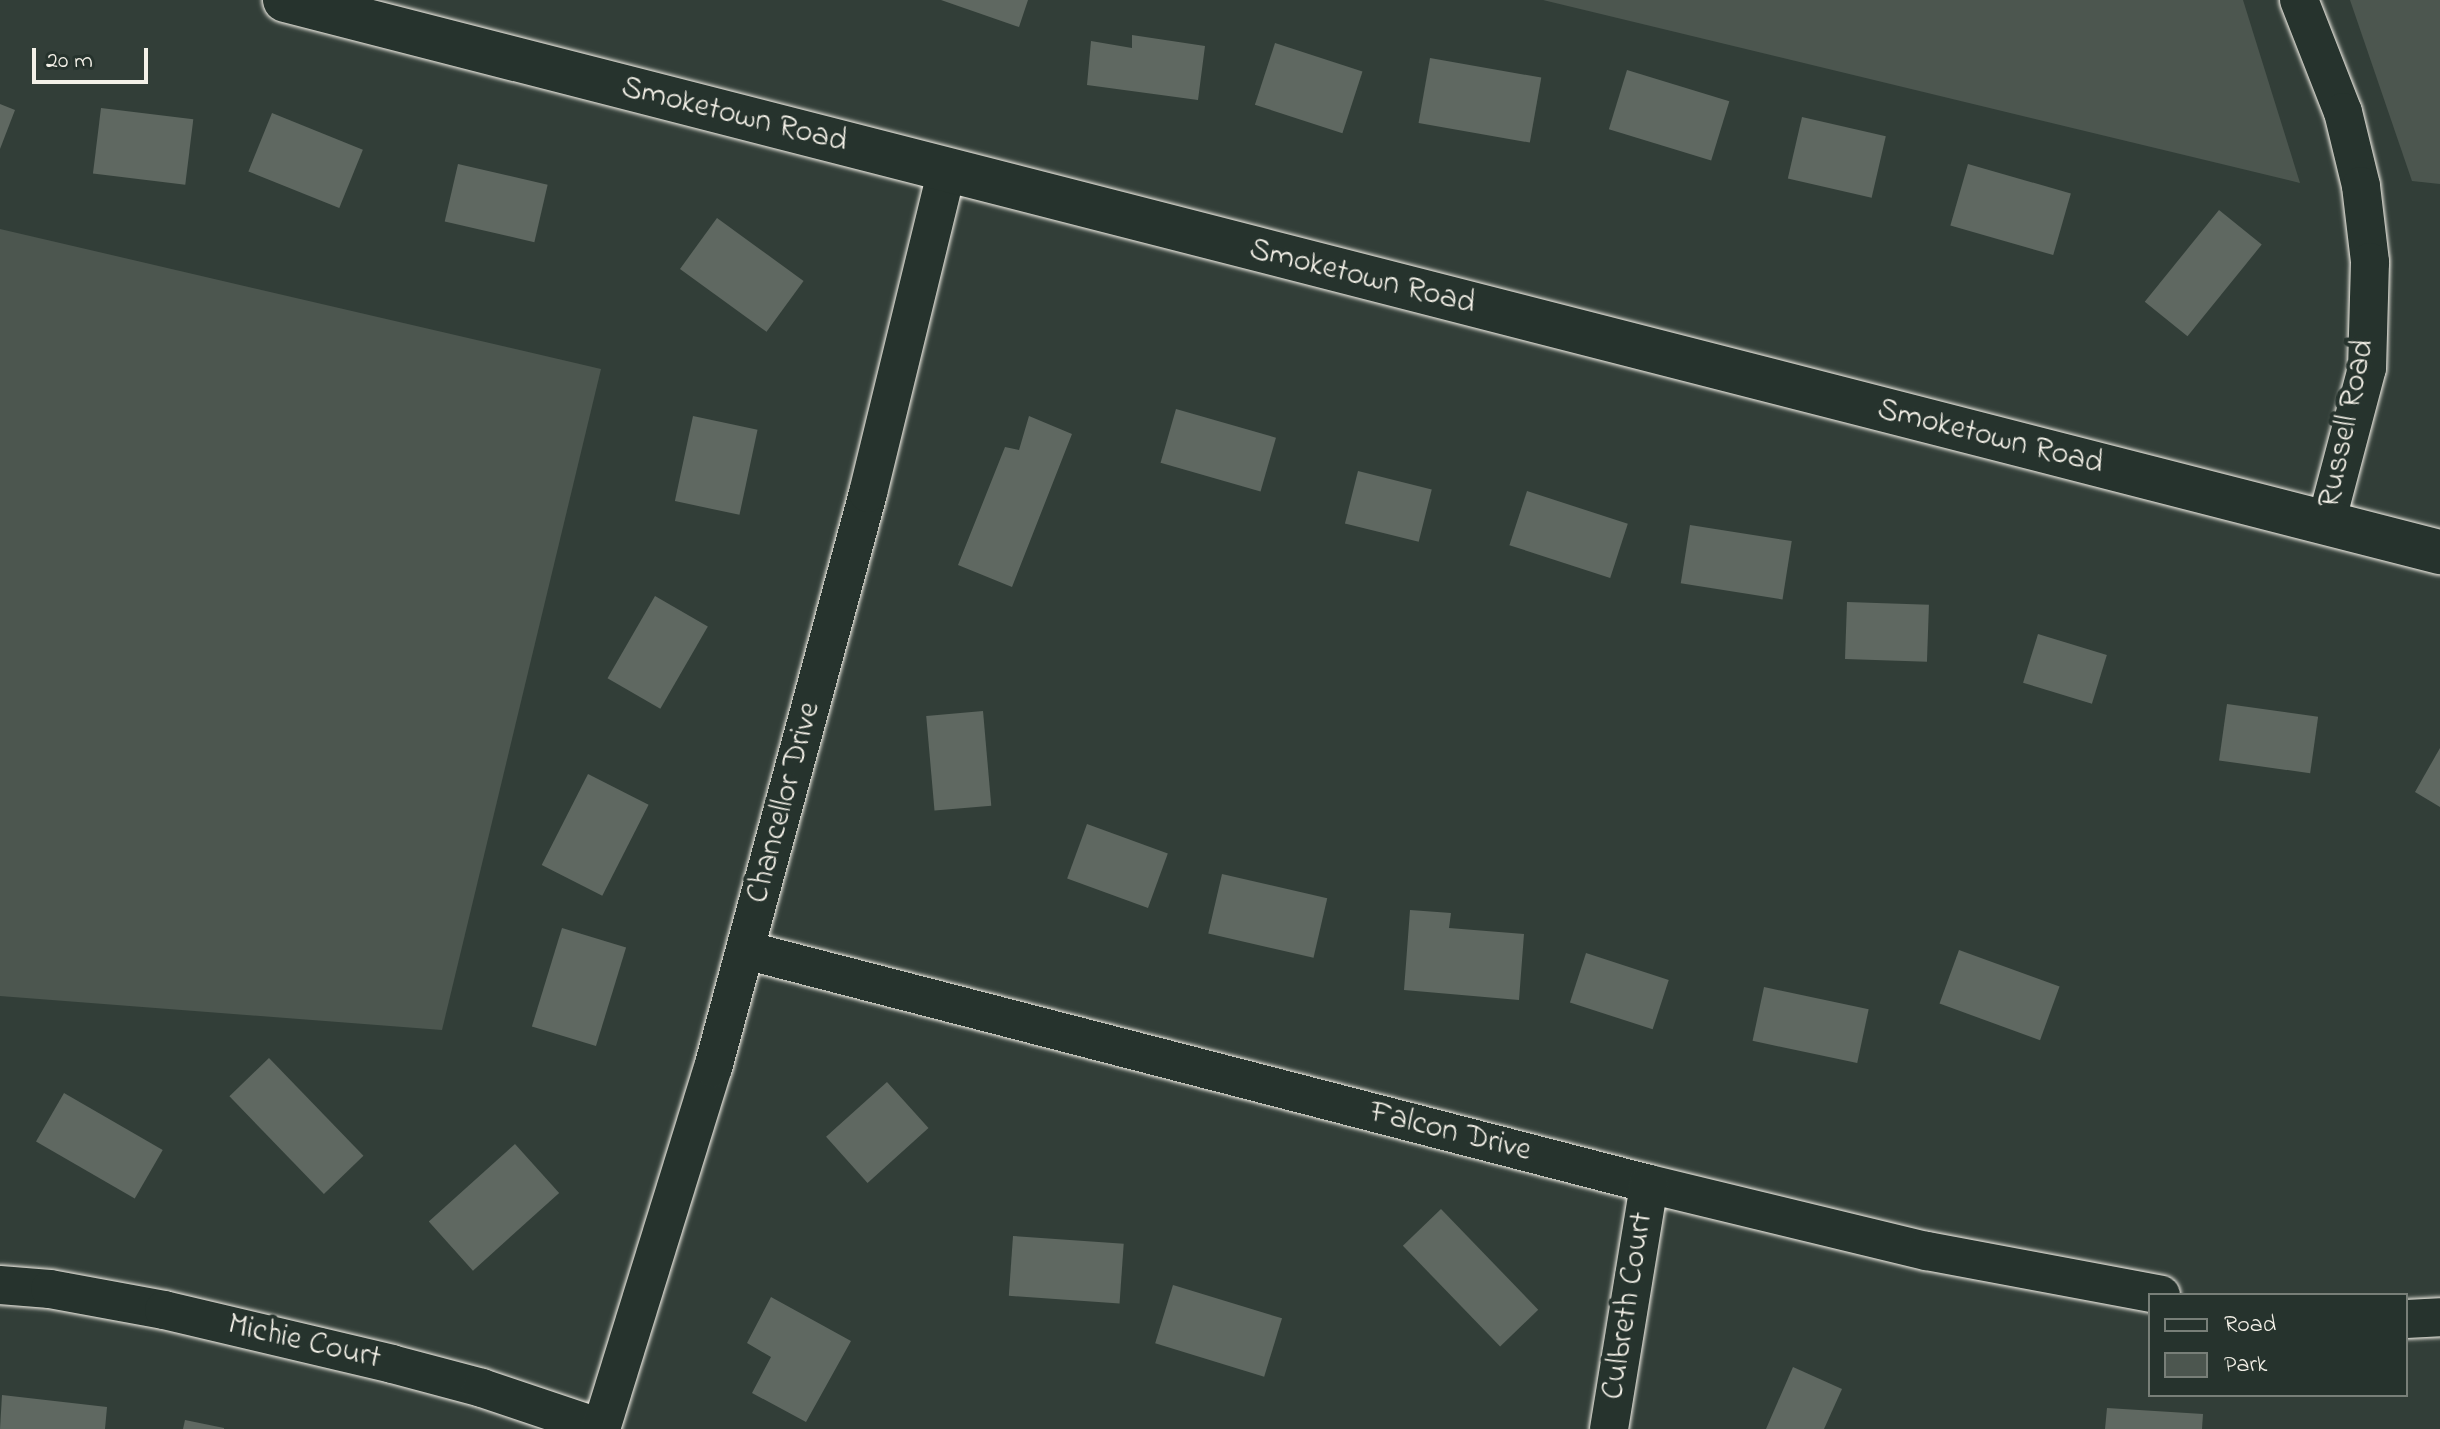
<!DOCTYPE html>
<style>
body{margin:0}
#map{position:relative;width:2440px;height:1429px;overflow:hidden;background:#323e38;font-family:"Indie Flower",sans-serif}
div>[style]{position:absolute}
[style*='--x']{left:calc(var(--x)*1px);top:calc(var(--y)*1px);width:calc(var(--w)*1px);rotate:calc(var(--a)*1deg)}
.green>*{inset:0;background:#4c564f}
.building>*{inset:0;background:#5f6861;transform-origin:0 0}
.roads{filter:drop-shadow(0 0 2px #f4f1e8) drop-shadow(0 0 2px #f4f1e8)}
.street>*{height:38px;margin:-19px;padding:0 19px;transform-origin:19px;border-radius:19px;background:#26332d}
.secondary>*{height:44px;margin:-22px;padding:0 22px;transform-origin:22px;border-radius:22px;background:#26332d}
span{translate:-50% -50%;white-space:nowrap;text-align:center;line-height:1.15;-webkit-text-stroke:8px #26332d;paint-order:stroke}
.street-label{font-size:32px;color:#f4f1e8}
.legend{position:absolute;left:2148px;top:1293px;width:260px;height:104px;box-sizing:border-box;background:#26332d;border:2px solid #787f78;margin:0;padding:10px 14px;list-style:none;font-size:24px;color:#f4f1e8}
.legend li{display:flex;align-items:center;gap:16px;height:40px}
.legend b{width:40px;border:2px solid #787f78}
.scale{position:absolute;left:32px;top:48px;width:116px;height:36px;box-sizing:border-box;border:4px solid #f4f1e8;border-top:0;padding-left:10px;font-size:24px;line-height:28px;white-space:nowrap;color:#f4f1e8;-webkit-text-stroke:6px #26332d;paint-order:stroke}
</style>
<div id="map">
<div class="green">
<i style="clip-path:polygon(1543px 0,2243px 0,2300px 183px)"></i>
<i style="clip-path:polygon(2350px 0,2440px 0,2440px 184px,2412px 181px)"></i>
<i style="clip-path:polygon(0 229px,601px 369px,442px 1030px,0 996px)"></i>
</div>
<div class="building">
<i style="clip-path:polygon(941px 0,1028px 0,1019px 27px)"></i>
<i style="clip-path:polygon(1132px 35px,1205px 46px,1198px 100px,1087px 85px,1091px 41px,1132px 48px)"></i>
<i style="left:1275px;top:43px;width:92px;height:65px;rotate:18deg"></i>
<i style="left:1430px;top:58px;width:113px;height:66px;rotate:10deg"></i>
<i style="left:1627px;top:70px;width:107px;height:62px;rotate:17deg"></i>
<i style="clip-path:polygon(0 104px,15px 110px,0 149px)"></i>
<i style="left:101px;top:108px;width:93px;height:66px;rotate:7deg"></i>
<i style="left:272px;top:113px;width:98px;height:63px;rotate:22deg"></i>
<i style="left:1802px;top:117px;width:86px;height:63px;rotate:13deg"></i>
<i style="left:458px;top:164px;width:92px;height:59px;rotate:13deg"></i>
<i style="left:1968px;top:164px;width:107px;height:64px;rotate:16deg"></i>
<i style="left:2219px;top:210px;width:55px;height:118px;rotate:39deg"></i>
<i style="left:717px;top:218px;width:107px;height:63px;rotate:36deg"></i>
<i style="left:1176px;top:409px;width:104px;height:56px;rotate:16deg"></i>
<i style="left:693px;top:416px;width:66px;height:87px;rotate:12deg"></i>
<i style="clip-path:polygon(1029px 416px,1072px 434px,1012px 587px,958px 565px,1005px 447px,1019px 450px)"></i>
<i style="left:1358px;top:471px;width:76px;height:54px;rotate:14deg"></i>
<i style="left:1527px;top:491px;width:106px;height:57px;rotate:18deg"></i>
<i style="left:1690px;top:525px;width:103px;height:59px;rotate:9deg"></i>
<i style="left:655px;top:596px;width:61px;height:95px;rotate:30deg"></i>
<i style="left:1847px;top:602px;width:82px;height:57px;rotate:2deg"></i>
<i style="left:2038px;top:634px;width:72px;height:51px;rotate:17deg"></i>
<i style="left:2227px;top:704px;width:92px;height:57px;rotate:8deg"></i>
<i style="left:983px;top:711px;width:95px;height:57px;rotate:85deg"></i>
<i style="clip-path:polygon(2440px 748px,2440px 807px,2415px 792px)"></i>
<i style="left:588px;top:774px;width:68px;height:102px;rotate:27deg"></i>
<i style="left:1087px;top:824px;width:86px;height:58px;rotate:20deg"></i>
<i style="left:1222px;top:874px;width:108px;height:61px;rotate:13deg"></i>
<i style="clip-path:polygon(1410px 910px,1451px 913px,1449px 928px,1524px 934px,1519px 1000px,1404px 990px)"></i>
<i style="left:562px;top:928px;width:67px;height:103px;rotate:17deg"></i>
<i style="left:1959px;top:950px;width:107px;height:57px;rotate:20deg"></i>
<i style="left:1586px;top:953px;width:87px;height:52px;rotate:18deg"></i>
<i style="left:1764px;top:987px;width:107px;height:55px;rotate:12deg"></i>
<i style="left:269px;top:1058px;width:136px;height:55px;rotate:46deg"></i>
<i style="left:887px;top:1082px;width:62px;height:82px;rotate:48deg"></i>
<i style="left:64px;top:1093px;width:114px;height:56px;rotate:30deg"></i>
<i style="left:515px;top:1144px;width:66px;height:116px;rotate:48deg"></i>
<i style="left:1441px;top:1209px;width:140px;height:53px;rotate:46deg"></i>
<i style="left:1013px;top:1236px;width:111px;height:60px;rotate:4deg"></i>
<i style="left:1173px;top:1285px;width:114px;height:61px;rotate:17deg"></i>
<i style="clip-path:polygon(771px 1297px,851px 1341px,806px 1422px,752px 1393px,771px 1357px,747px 1343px)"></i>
<i style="clip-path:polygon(1793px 1367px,1842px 1389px,1824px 1429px,1766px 1429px)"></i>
<i style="clip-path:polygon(2px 1395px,107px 1407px,105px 1429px,0 1429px)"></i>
<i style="clip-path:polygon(2107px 1408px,2203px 1414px,2202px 1429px,2105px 1429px)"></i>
<i style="clip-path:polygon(185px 1420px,224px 1428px,224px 1429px,183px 1429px)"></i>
</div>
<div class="roads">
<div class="street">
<i style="--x:2299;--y:0;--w:120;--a:68.6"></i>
<i style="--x:2343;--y:112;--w:76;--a:76.3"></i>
<i style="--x:2361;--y:186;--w:77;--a:83.2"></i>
<i style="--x:2370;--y:262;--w:106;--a:91.6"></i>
<i style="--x:2367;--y:368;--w:160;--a:104.8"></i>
<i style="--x:745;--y:950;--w:934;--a:14.51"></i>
<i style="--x:1649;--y:1184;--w:286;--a:13.6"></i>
<i style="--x:1927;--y:1251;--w:238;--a:10.6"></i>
<i style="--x:0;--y:1285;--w:50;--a:4.6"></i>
<i style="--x:50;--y:1289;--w:116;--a:10.4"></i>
<i style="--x:164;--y:1310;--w:234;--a:13.3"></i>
<i style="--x:392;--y:1364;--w:93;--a:14.9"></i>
<i style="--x:482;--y:1388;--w:126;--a:18.6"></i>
<i style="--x:2406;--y:1319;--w:34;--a:-3"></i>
<i style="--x:601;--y:1429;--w:378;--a:-72.8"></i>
<i style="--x:713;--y:1068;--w:596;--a:-74.91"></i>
<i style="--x:868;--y:493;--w:333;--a:-76.3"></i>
<i style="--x:1609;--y:1429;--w:248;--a:-80.7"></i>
</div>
<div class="secondary">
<i style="--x:285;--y:0;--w:2225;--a:14.37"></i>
</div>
</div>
<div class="street-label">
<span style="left:734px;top:116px;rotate:14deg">Smoketown Road</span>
<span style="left:1362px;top:278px;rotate:14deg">Smoketown Road</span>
<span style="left:2348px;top:424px;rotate:-78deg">Russell Road</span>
<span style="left:1990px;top:438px;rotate:14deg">Smoketown Road</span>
<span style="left:785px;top:803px;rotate:-75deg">Chancellor Drive</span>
<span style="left:1450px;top:1133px;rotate:14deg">Falcon Drive</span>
<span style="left:1629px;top:1306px;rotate:-81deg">Culbreth Court</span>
<span style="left:304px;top:1343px;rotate:13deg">Michie Court</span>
</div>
<ul class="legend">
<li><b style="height:10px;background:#26332d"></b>Road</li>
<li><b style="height:22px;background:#4c564f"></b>Park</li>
</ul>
<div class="scale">20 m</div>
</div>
